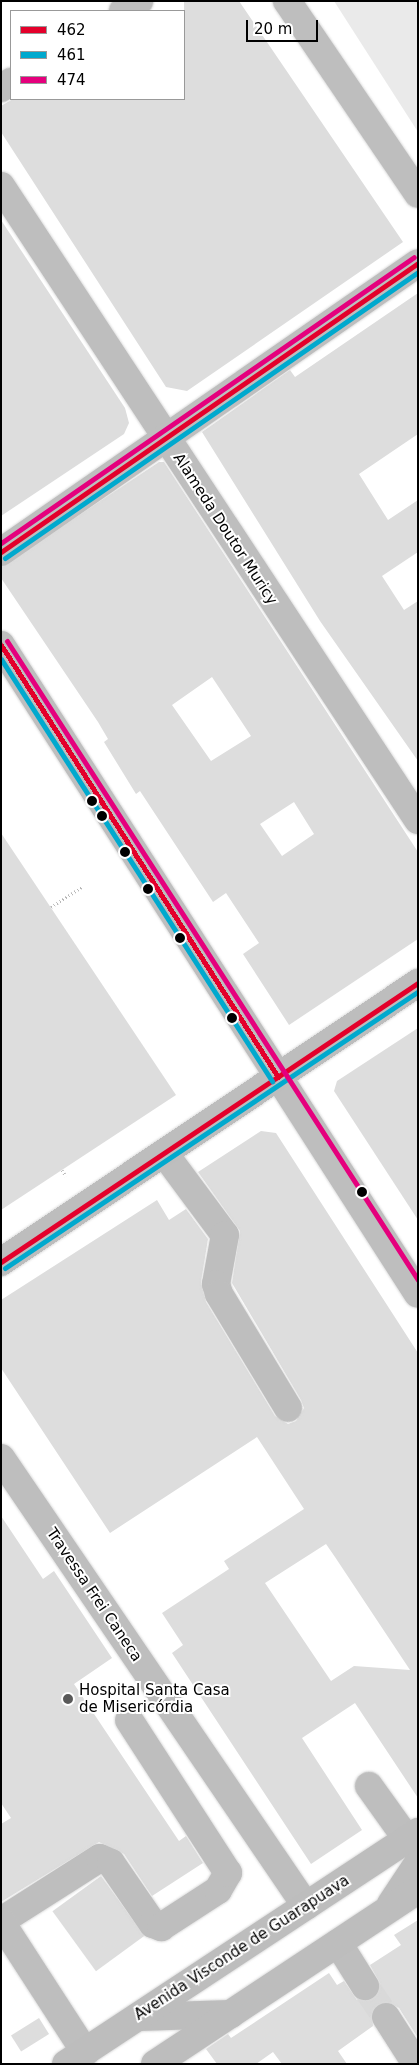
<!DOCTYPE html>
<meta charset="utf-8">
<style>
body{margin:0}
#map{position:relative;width:419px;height:2065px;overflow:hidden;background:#fff;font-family:"DejaVu Sans",sans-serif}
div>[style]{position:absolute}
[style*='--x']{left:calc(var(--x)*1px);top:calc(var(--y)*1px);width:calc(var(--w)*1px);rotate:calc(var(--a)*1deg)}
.green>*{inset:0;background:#eaeaea}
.building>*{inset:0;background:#ddd;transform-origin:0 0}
.minor-tunnel>*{height:28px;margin-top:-14px;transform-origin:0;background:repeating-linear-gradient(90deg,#d9d9d9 0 28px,transparent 0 42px)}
.path>*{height:3px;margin-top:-1.5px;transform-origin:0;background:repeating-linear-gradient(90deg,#b8b8b8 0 1px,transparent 0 3.5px)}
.roads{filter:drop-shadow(0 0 1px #dbdbdb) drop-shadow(0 0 1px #dbdbdb)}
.minor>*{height:28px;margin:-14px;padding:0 14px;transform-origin:14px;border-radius:14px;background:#bebebe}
.major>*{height:28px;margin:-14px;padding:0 14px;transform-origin:14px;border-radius:14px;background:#bdbdbd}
.bus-1>*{height:5px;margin:-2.5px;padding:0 2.5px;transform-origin:2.5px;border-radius:2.5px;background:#e4002b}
.bus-2>*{height:5px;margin:-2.5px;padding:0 2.5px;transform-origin:2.5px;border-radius:2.5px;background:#00a9ce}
.bus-3>*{height:5px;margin:-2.5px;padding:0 2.5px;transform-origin:2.5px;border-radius:2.5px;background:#e5007d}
.dots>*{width:14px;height:14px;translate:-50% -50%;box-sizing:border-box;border:2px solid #fff;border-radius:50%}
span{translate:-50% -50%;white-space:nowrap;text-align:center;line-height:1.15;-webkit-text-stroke:4px #fff;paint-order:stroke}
.street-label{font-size:15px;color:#000}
.poi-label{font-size:15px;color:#000}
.left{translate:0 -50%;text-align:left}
.frame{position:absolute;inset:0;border:2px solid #000;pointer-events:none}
.legend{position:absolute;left:10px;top:10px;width:175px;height:90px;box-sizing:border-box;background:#fff;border:1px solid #999;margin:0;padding:6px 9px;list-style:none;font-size:15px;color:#000}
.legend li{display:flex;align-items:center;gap:10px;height:25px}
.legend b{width:25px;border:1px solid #999}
.scale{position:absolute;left:246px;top:20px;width:72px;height:22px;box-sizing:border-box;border:2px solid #000;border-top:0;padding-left:6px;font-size:15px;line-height:18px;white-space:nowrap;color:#000;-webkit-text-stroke:4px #fff;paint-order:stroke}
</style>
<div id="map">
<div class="green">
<i style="clip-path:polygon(334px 1px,418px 1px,418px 132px)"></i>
</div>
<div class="building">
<i style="clip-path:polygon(184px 1px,239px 1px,403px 242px,187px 391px,166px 387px,1px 132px,1px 106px,13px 99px,184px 99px)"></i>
<i style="clip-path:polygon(1px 220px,125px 408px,129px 423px,124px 434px,1px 516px)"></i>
<i style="clip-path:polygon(418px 293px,418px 434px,359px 474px,388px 520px,418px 500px,418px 552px,382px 576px,404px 610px,418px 601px,418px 761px,320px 621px,202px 432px,290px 370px,295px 377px)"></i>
<i style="clip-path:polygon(evenodd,159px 462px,164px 462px,418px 852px,418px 939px,289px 1025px,243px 954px,259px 943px,226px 893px,213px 902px,140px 791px,136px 794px,104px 742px,108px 739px,98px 722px,1px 578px,1px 567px,159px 462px,212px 677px,251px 736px,211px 761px,172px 705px,212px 677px,159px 462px,294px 802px,314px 834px,282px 856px,260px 824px,294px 802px)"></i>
<i style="clip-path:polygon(1px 833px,176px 1095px,1px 1210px)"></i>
<i style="clip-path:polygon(418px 1028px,418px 1220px,334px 1091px,337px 1081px)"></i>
<i style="clip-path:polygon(evenodd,261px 1131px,276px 1133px,418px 1353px,418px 1798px,355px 1703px,302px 1738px,362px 1830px,311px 1864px,172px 1653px,183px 1645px,162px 1613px,229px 1569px,224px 1561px,304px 1509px,257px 1437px,110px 1533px,1px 1368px,1px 1300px,157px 1200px,169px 1220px,186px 1209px,208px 1239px,201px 1282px,206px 1302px,275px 1416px,288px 1424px,296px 1421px,304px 1408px,301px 1400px,232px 1283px,240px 1231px,198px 1172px,261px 1131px,326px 1544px,335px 1557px,410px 1670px,354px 1666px,331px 1681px,265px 1583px,326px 1544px)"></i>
<i style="clip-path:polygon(1px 1516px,43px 1579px,54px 1571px,112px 1658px,74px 1684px,179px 1841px,186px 1836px,203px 1863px,152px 1896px,124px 1854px,99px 1842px,1px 1902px,1px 1824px,11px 1818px,1px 1803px)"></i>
<i style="left:101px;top:1876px;width:74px;height:60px;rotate:54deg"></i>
<i style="clip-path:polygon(418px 1920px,418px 2038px,399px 2008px,385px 2001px,372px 2010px,373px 2026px,338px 2051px,347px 2064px,282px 2064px,273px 2052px,256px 2064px,217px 2064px,206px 2049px,228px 2034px,231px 2038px,329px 1973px,337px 1985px,344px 1981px,357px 2000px,373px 1999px,381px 1985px,370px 1965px,401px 1945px,394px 1935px)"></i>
<i style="left:39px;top:2018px;width:19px;height:33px;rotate:58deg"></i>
</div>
<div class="minor-tunnel">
<i style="--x:365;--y:1986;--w:37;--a:56"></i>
</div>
<div class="path">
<i style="--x:51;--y:907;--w:38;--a:-33"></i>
<i style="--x:62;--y:1170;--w:7;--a:56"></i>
</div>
<div class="roads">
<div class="minor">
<i style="--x:287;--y:1;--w:233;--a:55.8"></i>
<i style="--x:123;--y:11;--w:19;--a:-32"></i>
<i style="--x:1;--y:88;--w:12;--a:-31"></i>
<i style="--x:1;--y:186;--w:759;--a:56.67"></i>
<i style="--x:1;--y:552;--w:507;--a:-34.72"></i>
<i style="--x:1;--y:645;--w:771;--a:57.28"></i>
<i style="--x:164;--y:1153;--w:102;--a:53.4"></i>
<i style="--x:225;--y:1235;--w:50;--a:100.4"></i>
<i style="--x:216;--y:1284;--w:10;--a:73"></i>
<i style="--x:219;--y:1294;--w:133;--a:58.8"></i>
<i style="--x:1;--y:1458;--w:542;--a:55.75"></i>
<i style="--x:369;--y:1786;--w:65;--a:54.4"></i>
<i style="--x:1;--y:1921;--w:117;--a:-32.5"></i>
<i style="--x:100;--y:1858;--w:12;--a:24"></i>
<i style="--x:111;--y:1863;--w:74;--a:55.5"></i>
<i style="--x:153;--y:1924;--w:9;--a:21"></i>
<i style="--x:161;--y:1927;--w:68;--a:-33"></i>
<i style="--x:218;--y:1890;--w:20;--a:-60"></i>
<i style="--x:228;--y:1873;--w:182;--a:-122.9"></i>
<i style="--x:1;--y:1922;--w:155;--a:57.1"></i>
<i style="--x:338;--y:1943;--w:51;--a:57.9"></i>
<i style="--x:386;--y:2017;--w:56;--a:57.4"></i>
</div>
<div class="major">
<i style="--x:1;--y:1262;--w:502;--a:-33.79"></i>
<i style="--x:391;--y:1904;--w:49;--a:-56.6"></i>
<i style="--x:138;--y:2017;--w:93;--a:-1.8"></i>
<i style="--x:66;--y:2064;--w:422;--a:-33.4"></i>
<i style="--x:155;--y:2064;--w:315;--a:-33.5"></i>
</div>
</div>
<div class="bus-1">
<i style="--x:1;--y:552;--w:507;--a:-34.72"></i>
<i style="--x:1;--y:645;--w:513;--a:57.33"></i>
<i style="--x:1;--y:1262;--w:502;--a:-33.79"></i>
</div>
<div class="bus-2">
<i style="--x:5;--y:558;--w:502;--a:-34.7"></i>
<i style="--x:1;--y:659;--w:502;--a:57.29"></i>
<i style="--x:5;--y:1268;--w:497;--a:-33.8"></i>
</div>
<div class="bus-3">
<i style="--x:1;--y:543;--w:502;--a:-34.7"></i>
<i style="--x:7;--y:641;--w:760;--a:57.25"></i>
</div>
<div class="dots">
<i style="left:92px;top:801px;background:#000"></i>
<i style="left:102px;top:816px;background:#000"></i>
<i style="left:125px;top:852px;background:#000"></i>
<i style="left:148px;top:889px;background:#000"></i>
<i style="left:180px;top:938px;background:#000"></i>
<i style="left:232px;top:1018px;background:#000"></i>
<i style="left:362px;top:1192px;background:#000"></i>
<i style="left:68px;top:1699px;background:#595959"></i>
</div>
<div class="street-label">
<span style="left:225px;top:529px;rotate:57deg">Alameda Doutor Muricy</span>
<span style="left:94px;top:1595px;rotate:56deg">Travessa Frei Caneca</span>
<span style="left:242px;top:1948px;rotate:-33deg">Avenida Visconde de Guarapuava</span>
</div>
<div class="poi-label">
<span class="left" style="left:79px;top:1699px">Hospital Santa Casa<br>de Misericórdia</span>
</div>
<div class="frame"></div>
<ul class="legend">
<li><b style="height:6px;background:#e4002b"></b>462</li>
<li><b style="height:6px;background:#00a9ce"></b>461</li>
<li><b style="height:6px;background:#e5007d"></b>474</li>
</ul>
<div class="scale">20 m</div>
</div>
